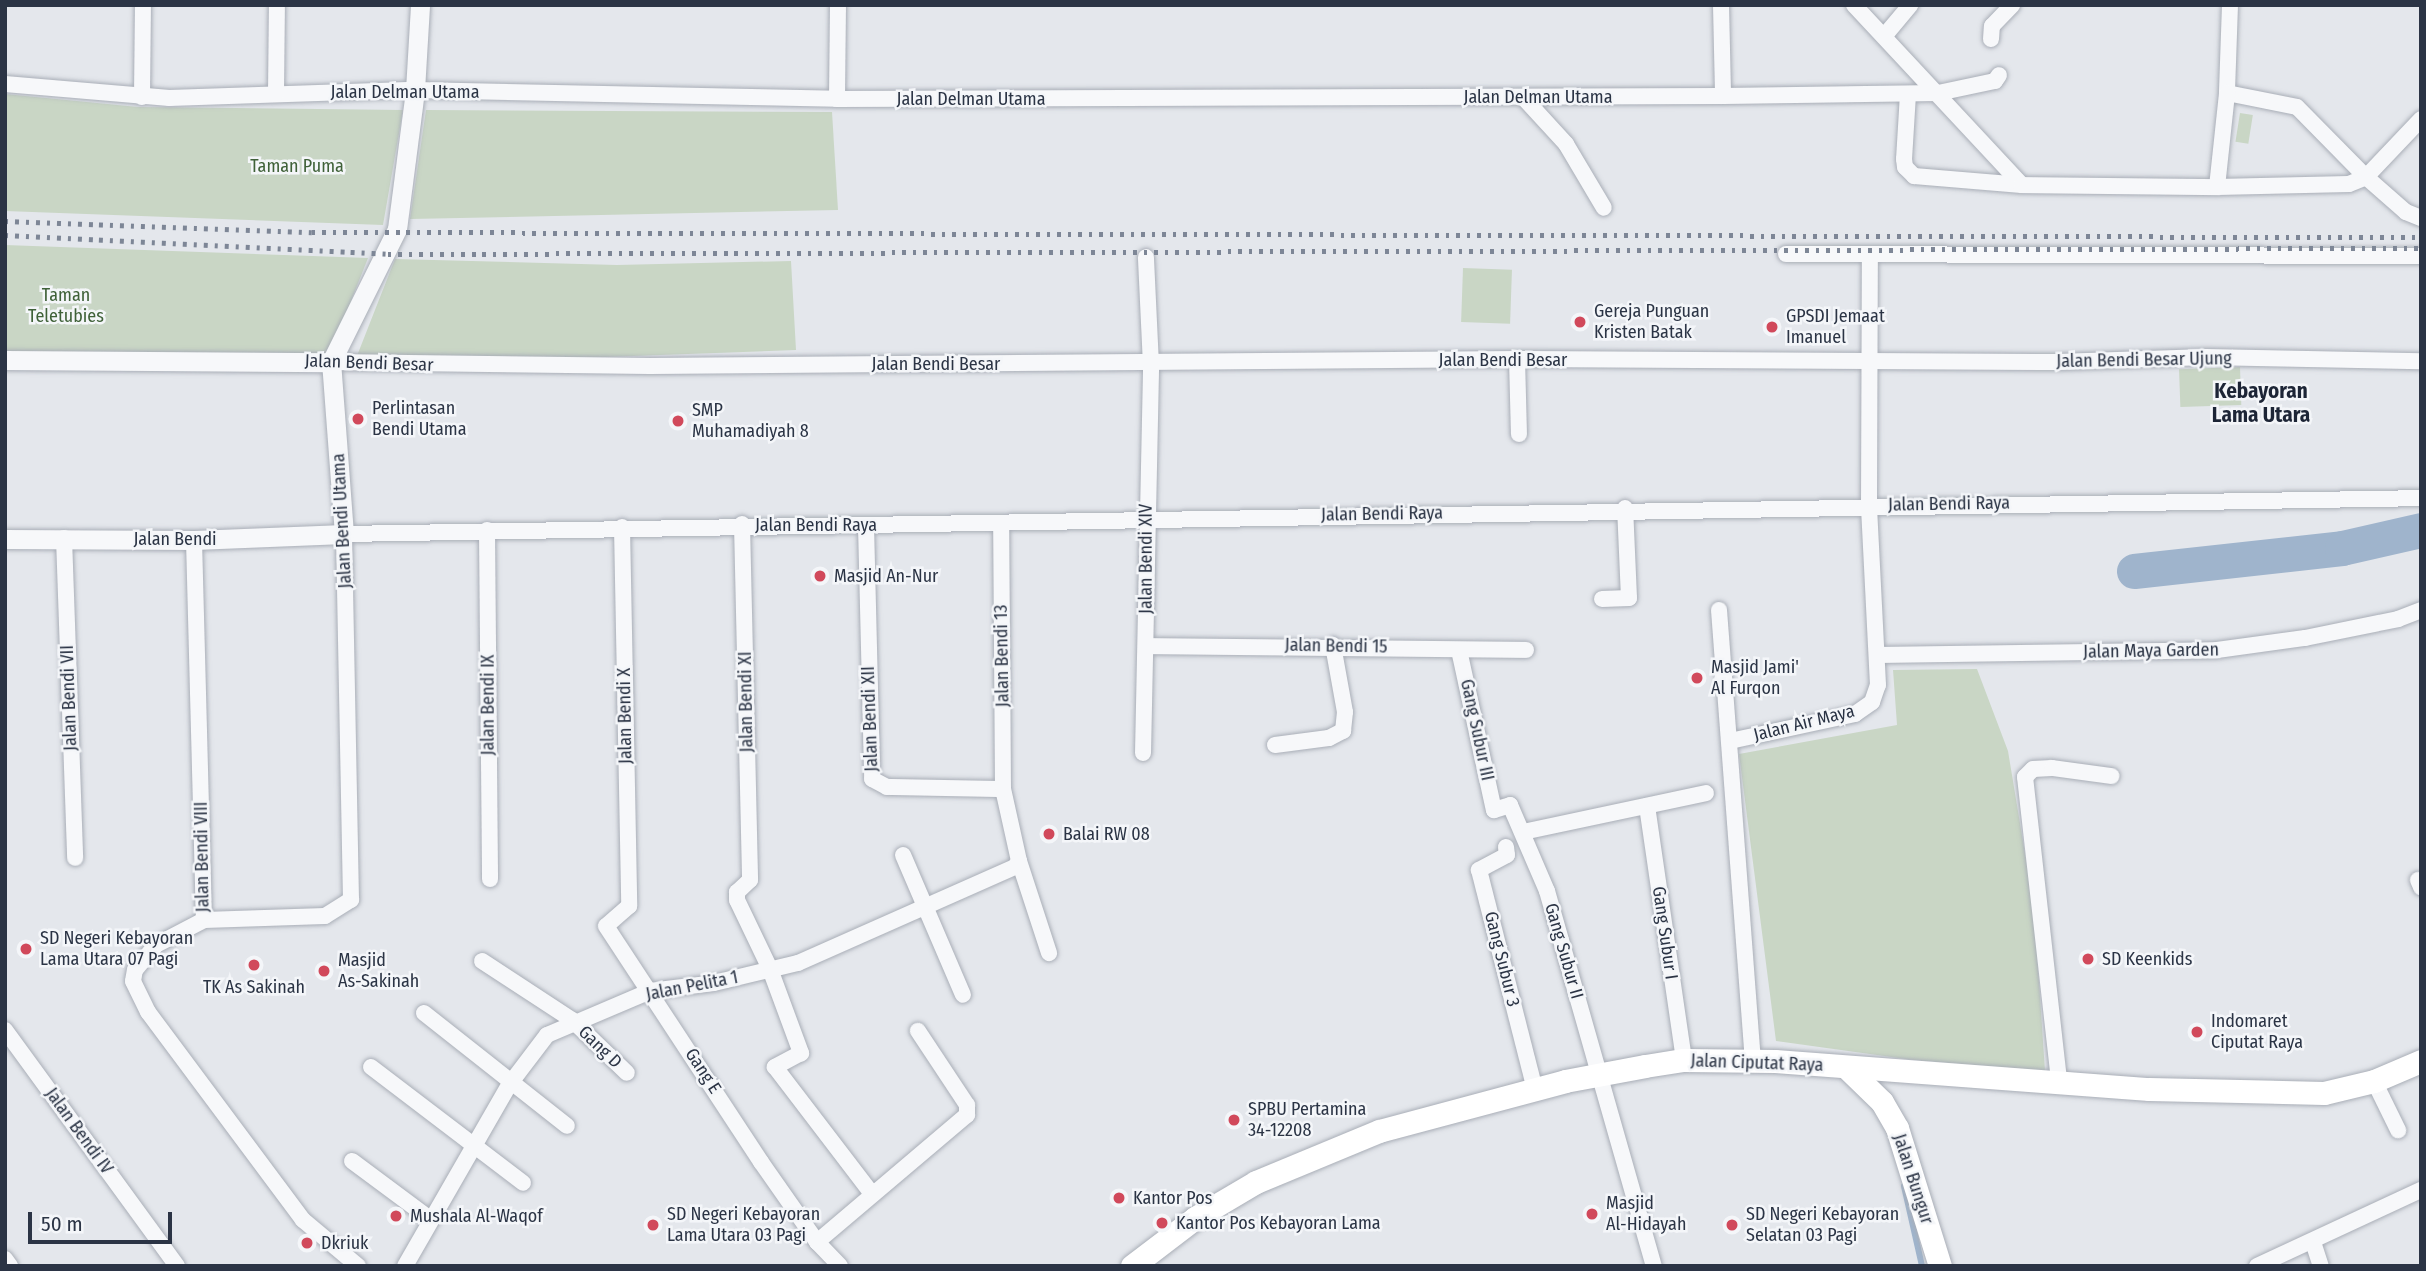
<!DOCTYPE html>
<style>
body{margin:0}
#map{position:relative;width:2426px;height:1271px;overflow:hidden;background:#e4e7ec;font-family:"Fira Sans Condensed",sans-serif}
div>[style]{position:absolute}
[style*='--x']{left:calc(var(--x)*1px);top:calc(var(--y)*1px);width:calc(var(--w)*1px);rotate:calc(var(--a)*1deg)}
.green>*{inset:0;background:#c9d6c5;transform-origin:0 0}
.stream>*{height:6px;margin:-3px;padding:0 3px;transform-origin:3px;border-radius:3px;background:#9fb4cc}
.river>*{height:35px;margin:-17.5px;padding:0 17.5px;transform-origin:17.5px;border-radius:17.5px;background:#9fb4cc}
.roads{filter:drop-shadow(0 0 2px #a9aeb7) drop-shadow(0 0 2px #a9aeb7)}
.minor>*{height:16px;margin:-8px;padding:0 8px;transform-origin:8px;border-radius:8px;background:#f7f8fa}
.tertiary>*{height:19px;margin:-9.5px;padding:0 9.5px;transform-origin:9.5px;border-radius:9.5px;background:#f7f8fa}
.secondary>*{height:23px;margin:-11.5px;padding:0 11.5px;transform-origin:11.5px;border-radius:11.5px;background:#fff}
.rail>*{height:5px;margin-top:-2.5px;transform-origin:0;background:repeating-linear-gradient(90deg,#7d8696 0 3.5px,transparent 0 10.5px)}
.dots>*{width:19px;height:19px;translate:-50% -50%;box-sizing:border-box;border:4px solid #f4f6f9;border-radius:50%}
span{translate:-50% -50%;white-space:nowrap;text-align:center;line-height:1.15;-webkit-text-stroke:5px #f4f6f9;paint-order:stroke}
.street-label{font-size:18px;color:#2b3445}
.park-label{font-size:18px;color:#3f6138}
.poi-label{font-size:18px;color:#2b3445}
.left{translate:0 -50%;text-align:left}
.quarter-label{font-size:21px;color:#1d2536;font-weight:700}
.frame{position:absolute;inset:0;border:7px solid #2b3445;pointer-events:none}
.scale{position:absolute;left:28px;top:1212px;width:144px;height:32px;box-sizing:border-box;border:4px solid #2b3445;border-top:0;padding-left:9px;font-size:21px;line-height:24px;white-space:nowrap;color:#2b3445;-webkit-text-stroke:5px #f4f6f9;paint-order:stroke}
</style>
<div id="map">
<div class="green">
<i style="clip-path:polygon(5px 94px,138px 107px,403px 110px,383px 225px,5px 211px)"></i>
<i style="clip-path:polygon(426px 110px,832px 112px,838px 210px,410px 219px)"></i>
<i style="left:2240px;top:113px;width:13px;height:29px;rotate:9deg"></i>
<i style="clip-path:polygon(5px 245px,368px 258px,326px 364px,5px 365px)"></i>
<i style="clip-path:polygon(395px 259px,617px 265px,791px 261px,796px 350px,353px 366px)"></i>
<i style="left:1463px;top:268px;width:49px;height:54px;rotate:2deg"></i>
<i style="left:2240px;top:367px;width:38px;height:61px;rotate:88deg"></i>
<i style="clip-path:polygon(1977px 669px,2008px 751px,2034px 908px,2045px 1071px,1913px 1060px,1776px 1041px,1739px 754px,1897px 725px,1893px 670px)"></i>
</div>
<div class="stream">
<i style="--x:1904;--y:1186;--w:82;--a:77.3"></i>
</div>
<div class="river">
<i style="--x:2134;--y:571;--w:209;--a:-6.3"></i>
<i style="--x:2342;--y:548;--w:81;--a:-12.8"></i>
</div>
<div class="roads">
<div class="minor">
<i style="--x:1721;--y:5;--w:91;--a:88.7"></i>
<i style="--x:1854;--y:5;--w:246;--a:47"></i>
<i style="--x:2230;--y:5;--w:88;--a:92"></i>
<i style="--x:2227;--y:93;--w:71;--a:11.3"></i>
<i style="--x:2297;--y:107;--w:98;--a:45.4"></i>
<i style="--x:2366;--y:177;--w:53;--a:41.2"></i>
<i style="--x:2406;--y:212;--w:16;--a:22"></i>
<i style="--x:1886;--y:34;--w:38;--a:-50"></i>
<i style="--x:1991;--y:39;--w:13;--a:-86"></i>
<i style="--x:1992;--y:26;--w:29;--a:-46"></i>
<i style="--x:5;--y:84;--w:165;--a:4.9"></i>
<i style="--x:169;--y:98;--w:246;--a:-1.9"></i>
<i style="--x:415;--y:90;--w:422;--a:1.2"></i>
<i style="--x:837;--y:99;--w:886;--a:-0.19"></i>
<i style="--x:1723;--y:96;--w:215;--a:-0.8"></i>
<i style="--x:1938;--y:93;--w:58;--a:-11.9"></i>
<i style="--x:1995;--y:81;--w:7;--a:-56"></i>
<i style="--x:276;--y:94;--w:89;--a:-89.4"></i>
<i style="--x:1908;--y:94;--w:65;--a:93.5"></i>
<i style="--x:1904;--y:159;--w:8;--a:83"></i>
<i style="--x:1905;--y:167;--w:13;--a:45"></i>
<i style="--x:1914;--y:176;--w:108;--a:4.8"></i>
<i style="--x:2022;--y:185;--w:195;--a:0.6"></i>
<i style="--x:2217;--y:187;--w:95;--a:-83.9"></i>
<i style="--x:142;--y:97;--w:92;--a:-89.4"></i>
<i style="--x:1523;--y:97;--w:64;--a:47.5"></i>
<i style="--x:1566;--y:144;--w:74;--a:59.3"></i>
<i style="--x:837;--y:99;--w:94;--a:-89.4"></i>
<i style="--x:2217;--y:187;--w:132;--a:-1.3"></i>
<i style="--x:2349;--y:184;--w:18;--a:-22"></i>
<i style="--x:2366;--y:177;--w:80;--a:-46.5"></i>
<i style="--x:1786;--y:254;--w:635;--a:0.18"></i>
<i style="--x:1517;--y:359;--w:75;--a:88.5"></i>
<i style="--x:331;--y:362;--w:319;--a:0.7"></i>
<i style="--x:650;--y:366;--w:867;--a:-0.46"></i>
<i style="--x:1517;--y:359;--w:541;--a:0.32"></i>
<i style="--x:2058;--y:362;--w:148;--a:-1.9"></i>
<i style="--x:2206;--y:357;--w:215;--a:1.1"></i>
<i style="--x:742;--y:524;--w:356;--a:88.7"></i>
<i style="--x:750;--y:880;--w:18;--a:137"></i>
<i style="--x:737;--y:892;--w:8;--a:90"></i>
<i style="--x:737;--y:900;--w:76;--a:64.4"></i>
<i style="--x:770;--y:969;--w:90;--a:69.7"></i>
<i style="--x:801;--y:1053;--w:30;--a:152"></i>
<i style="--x:775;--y:1067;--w:160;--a:52.6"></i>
<i style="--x:866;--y:525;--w:254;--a:88.6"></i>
<i style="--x:872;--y:779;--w:17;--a:28"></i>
<i style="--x:887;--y:787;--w:116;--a:1"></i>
<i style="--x:622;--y:527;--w:379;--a:88.9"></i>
<i style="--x:629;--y:906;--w:30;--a:139"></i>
<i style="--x:606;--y:926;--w:282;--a:56.7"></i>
<i style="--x:761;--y:1162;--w:98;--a:55"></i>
<i style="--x:817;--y:1242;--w:33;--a:46"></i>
<i style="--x:487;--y:530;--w:349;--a:89.5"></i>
<i style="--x:64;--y:538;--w:320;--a:88"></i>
<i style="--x:194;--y:540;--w:380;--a:88.5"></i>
<i style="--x:1602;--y:599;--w:27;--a:-2"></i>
<i style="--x:1629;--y:598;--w:90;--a:-92.5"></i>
<i style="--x:1719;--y:610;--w:451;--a:85.7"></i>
<i style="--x:1146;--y:646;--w:380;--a:0.6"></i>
<i style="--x:1459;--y:650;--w:164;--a:77.7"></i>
<i style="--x:1494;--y:810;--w:17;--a:-17"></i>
<i style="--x:1510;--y:805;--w:94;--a:66.7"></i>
<i style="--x:1547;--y:891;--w:390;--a:74.1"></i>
<i style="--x:1877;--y:655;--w:340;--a:-0.8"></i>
<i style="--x:2217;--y:650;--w:89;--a:-7.8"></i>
<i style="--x:2305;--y:638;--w:95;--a:-11.5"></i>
<i style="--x:2398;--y:619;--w:25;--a:-21"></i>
<i style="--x:1730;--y:741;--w:128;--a:-12.2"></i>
<i style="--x:1855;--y:714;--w:21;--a:-35"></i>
<i style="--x:1872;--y:702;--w:18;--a:-71"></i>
<i style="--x:1878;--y:685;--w:180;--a:-92.9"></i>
<i style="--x:1869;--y:505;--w:251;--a:-89.8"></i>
<i style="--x:1275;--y:745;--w:54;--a:-7.4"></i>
<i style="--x:1329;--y:738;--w:16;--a:-27"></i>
<i style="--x:1343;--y:731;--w:19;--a:-84"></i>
<i style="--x:1345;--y:712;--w:68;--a:-100.2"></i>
<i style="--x:1143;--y:753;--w:388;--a:-88.8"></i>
<i style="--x:1151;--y:365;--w:108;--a:-92.7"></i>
<i style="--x:1647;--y:806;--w:257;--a:81.7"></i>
<i style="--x:1523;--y:832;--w:187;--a:-12"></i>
<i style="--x:1506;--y:847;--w:8;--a:83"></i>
<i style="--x:1507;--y:855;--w:32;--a:152"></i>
<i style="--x:1479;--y:870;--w:226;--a:75.7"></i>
<i style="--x:903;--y:855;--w:152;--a:66.8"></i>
<i style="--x:1019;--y:861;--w:97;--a:71.9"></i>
<i style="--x:2418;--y:880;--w:8;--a:67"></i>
<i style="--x:482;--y:961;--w:108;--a:33.2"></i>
<i style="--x:572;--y:1020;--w:76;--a:43.9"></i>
<i style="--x:424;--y:1013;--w:182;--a:38.3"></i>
<i style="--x:5;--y:1030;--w:292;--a:53.9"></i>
<i style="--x:371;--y:1067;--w:191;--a:37.3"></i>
<i style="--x:2059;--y:1080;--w:305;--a:-96.4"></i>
<i style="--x:2025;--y:777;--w:11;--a:-45"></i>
<i style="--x:2033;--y:769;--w:19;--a:-3"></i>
<i style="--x:2052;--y:768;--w:60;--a:7.7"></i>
<i style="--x:2374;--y:1081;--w:55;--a:63.9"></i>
<i style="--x:352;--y:1161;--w:97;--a:36.6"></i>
<i style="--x:817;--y:1242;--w:197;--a:-40.3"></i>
<i style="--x:967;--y:1115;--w:10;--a:-90"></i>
<i style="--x:967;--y:1105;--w:89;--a:-123.5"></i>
<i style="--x:2313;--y:1242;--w:25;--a:72"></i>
<i style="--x:5;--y:1259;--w:9;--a:54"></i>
<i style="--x:358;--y:1266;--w:72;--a:-140.1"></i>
<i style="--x:303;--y:1220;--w:259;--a:-126.7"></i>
<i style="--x:148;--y:1012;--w:34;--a:-116"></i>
<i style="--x:133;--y:981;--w:11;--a:-80"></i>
<i style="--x:135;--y:970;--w:33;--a:-50"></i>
<i style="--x:156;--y:945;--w:54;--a:-27.5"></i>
<i style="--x:204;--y:920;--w:121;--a:-1.9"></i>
<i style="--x:325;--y:916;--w:31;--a:-32"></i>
<i style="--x:351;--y:900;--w:366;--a:-91.1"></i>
<i style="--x:344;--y:534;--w:2077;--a:-0.99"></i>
<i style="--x:405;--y:1266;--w:209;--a:-60.1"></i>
<i style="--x:509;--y:1085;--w:63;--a:-52.8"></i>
<i style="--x:547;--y:1035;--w:112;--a:-23.1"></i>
<i style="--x:650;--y:991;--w:64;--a:-7.1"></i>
<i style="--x:714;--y:983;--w:86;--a:-13.4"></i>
<i style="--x:798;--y:963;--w:237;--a:-23.9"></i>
<i style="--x:1015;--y:867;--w:7;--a:-56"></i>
<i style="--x:1019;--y:861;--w:74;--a:-102.5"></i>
<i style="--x:1003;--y:789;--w:266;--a:-90.4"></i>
<i style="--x:2257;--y:1266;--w:181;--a:-24.9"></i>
</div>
<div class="tertiary">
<i style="--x:5;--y:360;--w:326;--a:0.4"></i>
<i style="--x:5;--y:539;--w:189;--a:0.3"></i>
<i style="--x:194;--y:540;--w:150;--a:-2.3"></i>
<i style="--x:344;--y:534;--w:172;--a:-94.3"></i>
<i style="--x:331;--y:362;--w:148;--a:-63.6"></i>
<i style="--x:397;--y:229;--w:140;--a:-82.6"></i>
<i style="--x:415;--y:90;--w:85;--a:-86.6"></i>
</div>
<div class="secondary">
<i style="--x:1846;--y:1067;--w:50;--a:44.2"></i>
<i style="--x:1882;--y:1102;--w:30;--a:60"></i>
<i style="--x:1897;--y:1128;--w:145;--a:72.7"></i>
<i style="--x:1132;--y:1266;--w:79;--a:-37.3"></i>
<i style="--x:1195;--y:1218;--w:71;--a:-30.5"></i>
<i style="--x:1256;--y:1182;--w:133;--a:-22.5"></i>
<i style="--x:1379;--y:1131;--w:193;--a:-15"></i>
<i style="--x:1565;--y:1081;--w:81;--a:-10.6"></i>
<i style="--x:1645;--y:1066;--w:39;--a:-9"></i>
<i style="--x:1684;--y:1060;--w:91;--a:0.6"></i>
<i style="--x:1775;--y:1061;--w:375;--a:4.3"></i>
<i style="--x:2149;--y:1089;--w:175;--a:1.3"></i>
<i style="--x:2324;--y:1093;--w:51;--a:-13.5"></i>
<i style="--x:2374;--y:1081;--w:51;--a:-23.1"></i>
</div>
</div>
<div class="rail">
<i style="--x:5;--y:221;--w:307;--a:2.1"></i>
<i style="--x:312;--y:232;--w:2109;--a:0.14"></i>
<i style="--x:5;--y:235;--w:383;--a:2.8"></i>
<i style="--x:388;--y:254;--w:2033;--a:-0.17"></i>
</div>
<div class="dots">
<i style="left:1580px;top:322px;background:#d1495b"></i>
<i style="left:1772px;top:327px;background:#d1495b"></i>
<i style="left:358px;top:419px;background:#d1495b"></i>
<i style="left:678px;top:421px;background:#d1495b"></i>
<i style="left:820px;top:576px;background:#d1495b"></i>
<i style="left:1697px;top:678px;background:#d1495b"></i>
<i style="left:1049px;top:834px;background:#d1495b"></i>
<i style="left:26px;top:949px;background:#d1495b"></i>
<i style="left:2088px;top:959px;background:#d1495b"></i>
<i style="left:254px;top:965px;background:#d1495b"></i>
<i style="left:324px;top:971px;background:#d1495b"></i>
<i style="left:2197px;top:1032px;background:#d1495b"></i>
<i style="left:1234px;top:1120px;background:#d1495b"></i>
<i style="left:1119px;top:1198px;background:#d1495b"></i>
<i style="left:1592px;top:1214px;background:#d1495b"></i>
<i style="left:396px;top:1216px;background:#d1495b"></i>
<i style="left:1162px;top:1223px;background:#d1495b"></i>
<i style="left:653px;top:1225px;background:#d1495b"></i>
<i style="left:1732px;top:1225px;background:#d1495b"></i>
<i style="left:307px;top:1243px;background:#d1495b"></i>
</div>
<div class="street-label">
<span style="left:405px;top:92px">Jalan Delman Utama</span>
<span style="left:1538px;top:97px">Jalan Delman Utama</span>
<span style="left:971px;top:99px">Jalan Delman Utama</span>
<span style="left:1503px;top:360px">Jalan Bendi Besar</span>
<span style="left:2144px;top:360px;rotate:-1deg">Jalan Bendi Besar Ujung</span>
<span style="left:369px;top:363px;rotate:2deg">Jalan Bendi Besar</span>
<span style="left:936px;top:364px">Jalan Bendi Besar</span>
<span style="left:1949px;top:504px;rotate:-1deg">Jalan Bendi Raya</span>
<span style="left:1382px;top:514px;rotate:-1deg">Jalan Bendi Raya</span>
<span style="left:342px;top:521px;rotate:-93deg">Jalan Bendi Utama</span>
<span style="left:816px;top:525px">Jalan Bendi Raya</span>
<span style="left:175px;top:539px">Jalan Bendi</span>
<span style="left:1146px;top:559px;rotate:-90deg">Jalan Bendi XIV</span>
<span style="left:1336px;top:646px;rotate:1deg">Jalan Bendi 15</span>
<span style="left:2151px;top:651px;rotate:-1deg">Jalan Maya Garden</span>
<span style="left:1002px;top:656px;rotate:-91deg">Jalan Bendi 13</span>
<span style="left:69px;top:698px;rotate:-92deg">Jalan Bendi VII</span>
<span style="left:746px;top:702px;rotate:-91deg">Jalan Bendi XI</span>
<span style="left:488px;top:705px;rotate:-90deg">Jalan Bendi IX</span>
<span style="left:625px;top:716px;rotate:-91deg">Jalan Bendi X</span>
<span style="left:870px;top:719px;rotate:-92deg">Jalan Bendi XII</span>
<span style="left:1804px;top:723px;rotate:-14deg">Jalan Air Maya</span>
<span style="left:1477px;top:730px;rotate:78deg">Gang Subur III</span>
<span style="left:202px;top:857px;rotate:-91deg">Jalan Bendi VIII</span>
<span style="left:1665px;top:933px;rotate:82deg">Gang Subur I</span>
<span style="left:1564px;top:951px;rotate:74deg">Gang Subur II</span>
<span style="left:1502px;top:959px;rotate:76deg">Gang Subur 3</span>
<span style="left:692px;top:986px;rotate:-11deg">Jalan Pelita 1</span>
<span style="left:600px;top:1047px;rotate:44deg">Gang D</span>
<span style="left:1757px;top:1063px;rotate:2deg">Jalan Ciputat Raya</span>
<span style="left:703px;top:1071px;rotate:57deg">Gang E</span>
<span style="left:79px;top:1131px;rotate:54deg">Jalan Bendi IV</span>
<span style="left:1913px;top:1179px;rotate:72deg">Jalan Bungur</span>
</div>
<div class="park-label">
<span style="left:297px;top:166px">Taman Puma</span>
<span style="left:66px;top:306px">Taman<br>Teletubies</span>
</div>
<div class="poi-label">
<span class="left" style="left:1594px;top:322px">Gereja Punguan<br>Kristen Batak</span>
<span class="left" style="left:1786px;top:327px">GPSDI Jemaat<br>Imanuel</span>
<span class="left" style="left:372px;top:419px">Perlintasan<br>Bendi Utama</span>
<span class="left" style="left:692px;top:421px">SMP<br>Muhamadiyah 8</span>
<span class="left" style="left:834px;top:576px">Masjid An-Nur</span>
<span class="left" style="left:1711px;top:678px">Masjid Jami'<br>Al Furqon</span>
<span class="left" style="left:1063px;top:834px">Balai RW 08</span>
<span class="left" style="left:40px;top:949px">SD Negeri Kebayoran<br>Lama Utara 07 Pagi</span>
<span class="left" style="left:2102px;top:959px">SD Keenkids</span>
<span class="left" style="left:338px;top:971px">Masjid<br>As-Sakinah</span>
<span style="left:254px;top:987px">TK As Sakinah</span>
<span class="left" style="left:2211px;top:1032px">Indomaret<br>Ciputat Raya</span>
<span class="left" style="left:1248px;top:1120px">SPBU Pertamina<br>34-12208</span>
<span class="left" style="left:1133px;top:1198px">Kantor Pos</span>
<span class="left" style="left:1606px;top:1214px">Masjid<br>Al-Hidayah</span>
<span class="left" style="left:667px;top:1225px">SD Negeri Kebayoran<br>Lama Utara 03 Pagi</span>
<span class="left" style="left:1746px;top:1225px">SD Negeri Kebayoran<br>Selatan 03 Pagi</span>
<span class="left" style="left:410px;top:1216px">Mushala Al-Waqof</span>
<span class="left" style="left:1176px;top:1223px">Kantor Pos Kebayoran Lama</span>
<span class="left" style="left:321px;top:1243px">Dkriuk</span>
</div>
<div class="quarter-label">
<span style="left:2261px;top:403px">Kebayoran<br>Lama Utara</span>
</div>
<div class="frame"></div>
<div class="scale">50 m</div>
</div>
